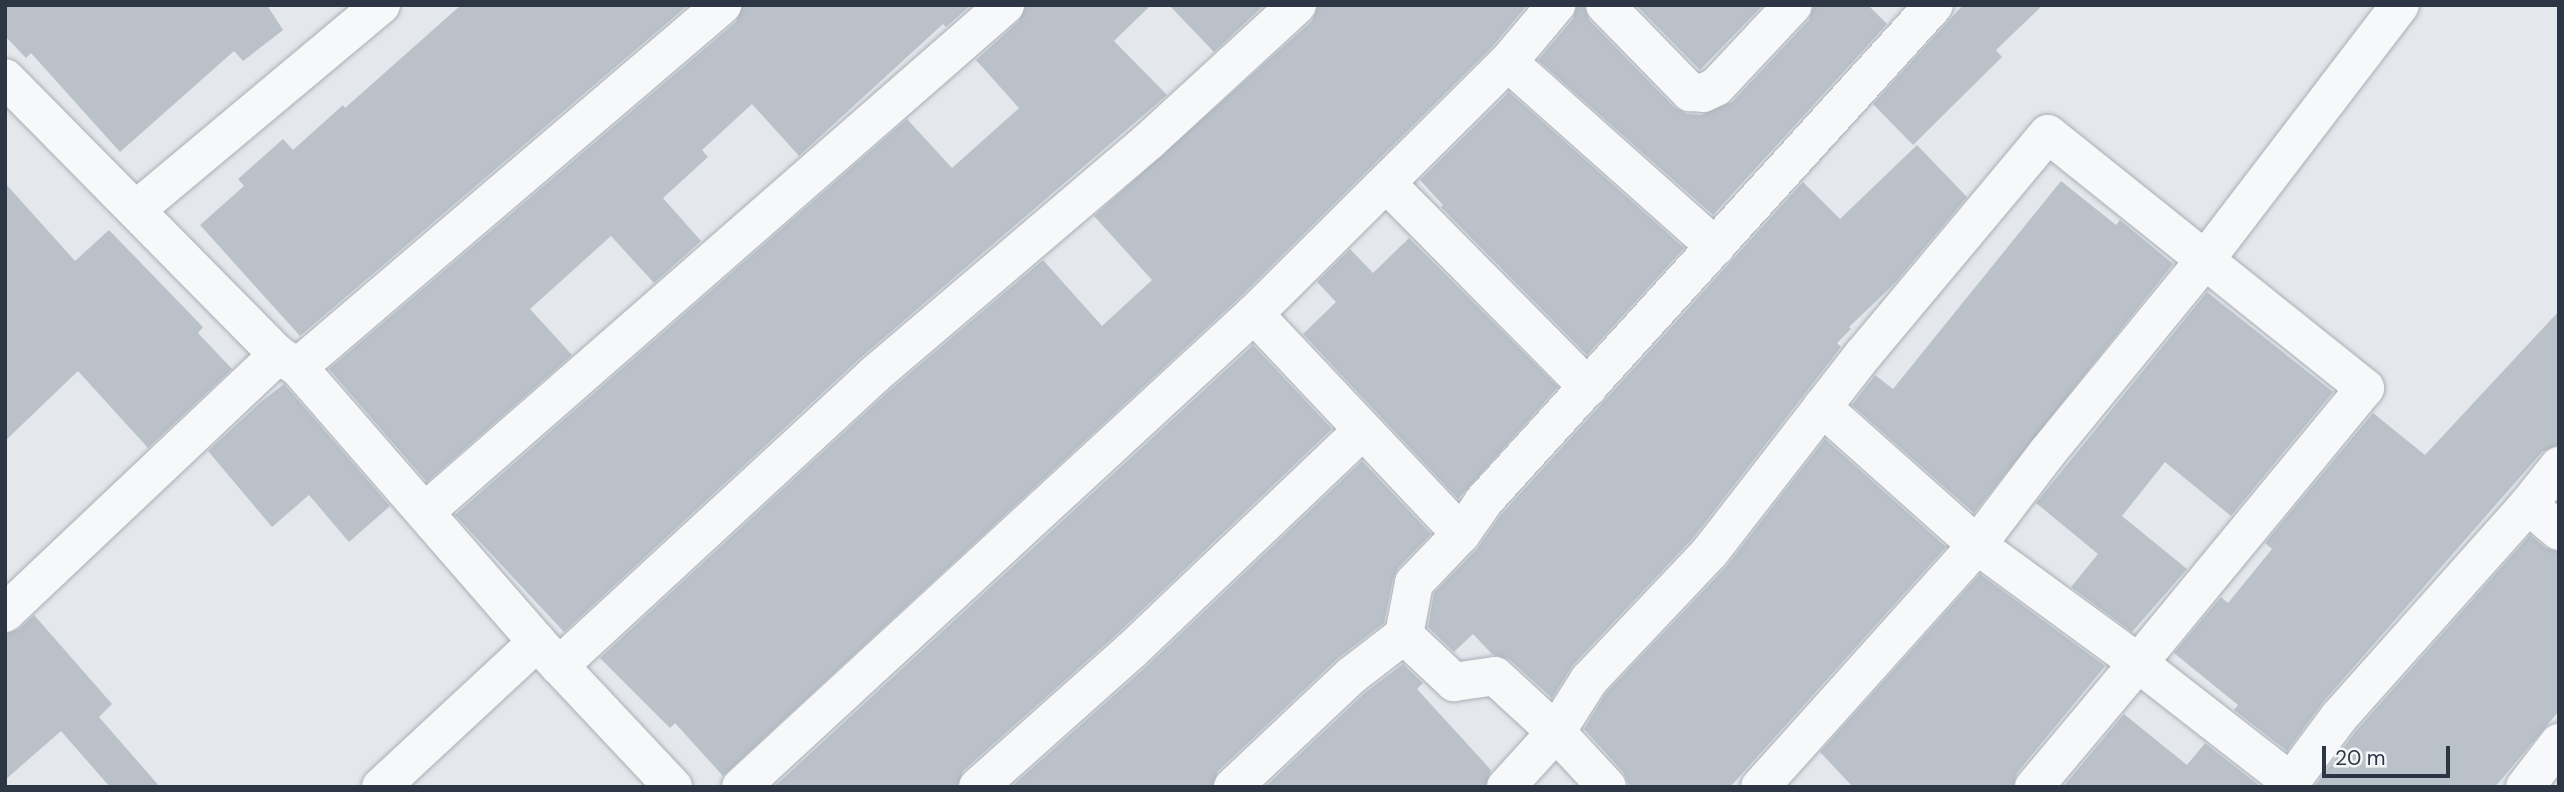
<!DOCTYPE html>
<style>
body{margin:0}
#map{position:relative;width:2564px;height:792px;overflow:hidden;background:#e4e8ec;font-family:"DM Sans",sans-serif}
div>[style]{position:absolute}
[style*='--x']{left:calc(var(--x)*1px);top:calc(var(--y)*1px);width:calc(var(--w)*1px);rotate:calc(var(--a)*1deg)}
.building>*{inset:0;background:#bbc1c9}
.roads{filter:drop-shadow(0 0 2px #a9afb6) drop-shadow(0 0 2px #a9afb6)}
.minor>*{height:38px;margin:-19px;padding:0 19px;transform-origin:19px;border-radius:19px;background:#f7f8fa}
span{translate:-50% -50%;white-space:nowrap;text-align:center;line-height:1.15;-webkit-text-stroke:7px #f4f6f9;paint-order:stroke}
.frame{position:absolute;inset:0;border:7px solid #2c3644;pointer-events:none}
.scale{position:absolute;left:2322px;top:746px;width:128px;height:32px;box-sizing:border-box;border:4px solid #2c3644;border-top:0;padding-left:9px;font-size:21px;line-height:24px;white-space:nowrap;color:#2c3644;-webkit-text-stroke:5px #f4f6f9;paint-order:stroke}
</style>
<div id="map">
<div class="building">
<i style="clip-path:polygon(5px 5px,267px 5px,283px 30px,243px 61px,234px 51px,120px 152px,31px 53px,26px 58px,5px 36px)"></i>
<i style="clip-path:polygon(461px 5px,688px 5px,300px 336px,200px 225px,244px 186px,238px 179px,283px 139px,293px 150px,343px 105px,345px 108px)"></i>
<i style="clip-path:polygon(743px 5px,971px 5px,946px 27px,943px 24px,799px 156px,752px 104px,702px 150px,708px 157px,663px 198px,701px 241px,654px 283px,611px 236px,530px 309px,572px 355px,427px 482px,329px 369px,736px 22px)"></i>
<i style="clip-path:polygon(1026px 5px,1151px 5px,1114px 41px,1167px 95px,859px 359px,564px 632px,455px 515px,907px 119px,952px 168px,1019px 108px,976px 60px,1019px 21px)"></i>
<i style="clip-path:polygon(1169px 5px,1264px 5px,1214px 52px)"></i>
<i style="clip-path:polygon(1318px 5px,1527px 5px,1492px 47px,1239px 298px,723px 776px,675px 723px,670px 728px,600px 658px,889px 391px,1043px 260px,1102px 326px,1152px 280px,1094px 216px,1312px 21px)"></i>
<i style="clip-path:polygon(1577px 5px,1584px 5px,1589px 20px,1674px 107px,1687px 114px,1701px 115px,1732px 102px,1809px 20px,1814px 5px,1868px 5px,1887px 24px,1713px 215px,1538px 60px,1573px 19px)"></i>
<i style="clip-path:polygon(1636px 5px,1763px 5px,1700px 70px)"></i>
<i style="clip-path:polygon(1963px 5px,2043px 5px,1996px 50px,2002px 57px,1913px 145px,1873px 104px)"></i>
<i style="clip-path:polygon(1509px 92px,1684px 248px,1587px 355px,1441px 207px,1443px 205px,1420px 180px)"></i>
<i style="clip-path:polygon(1917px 145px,1967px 197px,1894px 284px,1849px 327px,1851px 329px,1837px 343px,1841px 347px,1693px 538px,1573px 665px,1552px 698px,1510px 660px,1492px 654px,1473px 634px,1454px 652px,1428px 627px,1434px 593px,1477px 549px,1500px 516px,1803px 182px,1840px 219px)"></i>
<i style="clip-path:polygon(2061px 181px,2116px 225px,2120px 220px,2173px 264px,1974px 513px,1852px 405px,1875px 375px,1893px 389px)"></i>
<i style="clip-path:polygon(5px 183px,75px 261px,109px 230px,203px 327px,198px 333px,232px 369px,148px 448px,78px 371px,5px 441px)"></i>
<i style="clip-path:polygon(1409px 238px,1558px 387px,1458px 499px,1303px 334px,1336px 302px,1317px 282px,1350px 249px,1373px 273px)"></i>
<i style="clip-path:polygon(2207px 292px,2333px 392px,2231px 516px,2165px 462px,2122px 516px,2187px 569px,2132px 632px,2071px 587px,2098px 554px,2036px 503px)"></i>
<i style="clip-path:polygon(2559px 311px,2559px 445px,2542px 452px,2323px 702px,2287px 751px,2234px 710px,2238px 705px,2174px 653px,2221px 597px,2228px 603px,2272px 549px,2265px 543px,2373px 413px,2425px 455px)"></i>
<i style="clip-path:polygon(1253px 345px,1332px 429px,1117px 634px,963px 771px,957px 787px,774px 787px)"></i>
<i style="clip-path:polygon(284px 384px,390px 506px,349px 542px,309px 495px,272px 527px,208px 451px,262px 401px)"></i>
<i style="clip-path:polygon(1825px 439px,1946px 547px,1730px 787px,1630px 787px,1623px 772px,1584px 729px,1606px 693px,1726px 567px)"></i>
<i style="clip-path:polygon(1362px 461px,1431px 534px,1398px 568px,1393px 579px,1384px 623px,1337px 659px,1218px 771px,1212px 787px,1011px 787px,1147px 666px)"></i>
<i style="clip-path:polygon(2530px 535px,2546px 548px,2559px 552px,2559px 711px,2495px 787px,2314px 787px,2356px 731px)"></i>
<i style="clip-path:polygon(1980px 574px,2105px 666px,2017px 773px,2013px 787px,1853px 787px,1820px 752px)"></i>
<i style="clip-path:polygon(34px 615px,112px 704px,99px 717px,160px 787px,110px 787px,61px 731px,5px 780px,5px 634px,19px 629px)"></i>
<i style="clip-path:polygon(1403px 664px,1423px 683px,1417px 689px,1491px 770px,1485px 787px,1265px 787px,1366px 692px)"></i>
<i style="clip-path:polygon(2124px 714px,2187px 765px,2205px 743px,2261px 787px,2063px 787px)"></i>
</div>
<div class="roads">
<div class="minor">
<i style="--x:1605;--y:5;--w:122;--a:45.7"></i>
<i style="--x:1690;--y:92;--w:13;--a:4"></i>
<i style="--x:1703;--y:93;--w:14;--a:-25"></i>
<i style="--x:1716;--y:87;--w:112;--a:-46.8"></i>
<i style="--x:1508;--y:62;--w:75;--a:-49.9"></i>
<i style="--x:5;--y:78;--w:389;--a:45.4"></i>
<i style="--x:278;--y:355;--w:23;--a:31"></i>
<i style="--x:298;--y:367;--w:364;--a:49"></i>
<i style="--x:537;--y:642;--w:199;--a:46.8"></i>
<i style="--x:1387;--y:184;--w:286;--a:45.3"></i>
<i style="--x:137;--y:209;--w:318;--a:-39.9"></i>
<i style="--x:1254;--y:314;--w:302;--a:46.7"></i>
<i style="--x:298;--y:367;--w:558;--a:-40.49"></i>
<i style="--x:1822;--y:407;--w:208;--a:41.7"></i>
<i style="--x:1977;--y:545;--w:200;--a:36.2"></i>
<i style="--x:2138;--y:663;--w:162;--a:130"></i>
<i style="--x:2528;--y:505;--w:40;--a:40"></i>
<i style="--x:426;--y:511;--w:769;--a:-41.15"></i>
<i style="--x:5;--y:613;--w:376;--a:-43.4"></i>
<i style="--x:1404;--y:635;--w:69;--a:43.2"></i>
<i style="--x:1454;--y:682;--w:41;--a:-8.3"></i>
<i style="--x:1495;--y:676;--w:83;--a:42.6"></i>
<i style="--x:1556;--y:732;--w:75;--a:47.2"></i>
<i style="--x:559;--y:666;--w:429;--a:-42.7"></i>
<i style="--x:874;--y:375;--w:361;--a:-40.4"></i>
<i style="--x:1149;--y:141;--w:201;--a:-42.6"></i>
<i style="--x:381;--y:787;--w:213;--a:-42.9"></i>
<i style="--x:741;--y:787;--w:698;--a:-42.68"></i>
<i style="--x:1254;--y:314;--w:358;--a:-44.8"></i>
<i style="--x:1508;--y:62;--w:278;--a:41.7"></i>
<i style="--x:978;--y:787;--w:206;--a:-41.7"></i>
<i style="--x:1132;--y:650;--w:318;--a:-43.6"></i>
<i style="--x:1233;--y:787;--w:163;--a:-43.3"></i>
<i style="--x:1352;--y:675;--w:66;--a:-37.6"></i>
<i style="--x:1404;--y:635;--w:53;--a:-79.1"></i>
<i style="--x:1414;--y:583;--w:68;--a:-46.2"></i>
<i style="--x:1461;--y:534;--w:39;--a:-55"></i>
<i style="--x:1483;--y:502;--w:671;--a:-47.78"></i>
<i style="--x:1506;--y:787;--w:74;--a:-47.7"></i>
<i style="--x:1556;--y:732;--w:62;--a:-57.6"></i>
<i style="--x:1589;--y:680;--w:176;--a:-46.6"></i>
<i style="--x:1710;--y:552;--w:249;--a:-52.2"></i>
<i style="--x:1863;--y:355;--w:288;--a:-50.1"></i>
<i style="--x:2048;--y:134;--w:201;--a:38.7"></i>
<i style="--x:2205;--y:260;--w:321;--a:-52.6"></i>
<i style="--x:1760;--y:787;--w:325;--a:-48.1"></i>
<i style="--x:1977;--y:545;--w:116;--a:-52.7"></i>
<i style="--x:2047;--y:453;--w:249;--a:-50.7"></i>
<i style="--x:2205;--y:260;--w:205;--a:38.7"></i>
<i style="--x:2365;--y:388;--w:357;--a:129.5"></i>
<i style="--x:2138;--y:663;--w:194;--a:37.9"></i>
<i style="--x:2287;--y:787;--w:87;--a:-53.4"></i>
<i style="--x:2339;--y:717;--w:284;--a:-48.3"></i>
<i style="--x:2528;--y:505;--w:50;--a:-51.5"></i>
<i style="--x:2525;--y:787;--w:56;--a:-52.3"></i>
</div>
</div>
<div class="frame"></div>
<div class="scale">20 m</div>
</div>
